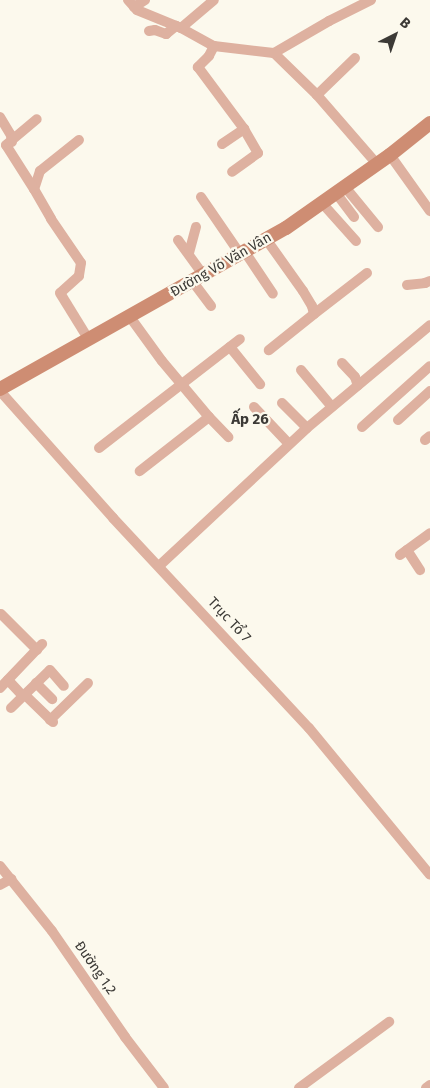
<!DOCTYPE html>
<meta charset="utf-8">
<style>
body{margin:0}
#map{position:relative;width:430px;height:1088px;overflow:hidden;background:#fcf9ed;font-family:"Fira Sans",sans-serif}
div>[style]{position:absolute}
[style*='--x']{left:calc(var(--x)*1px);top:calc(var(--y)*1px);width:calc(var(--w)*1px);rotate:calc(var(--a)*1deg)}
.street>*{height:10px;margin:-5px;padding:0 5px;transform-origin:5px;border-radius:5px;background:#deb1a0}
.secondary>*{height:14px;margin:-7px;padding:0 7px;transform-origin:7px;border-radius:7px;background:#ce8d73}
span{translate:-50% -50%;white-space:nowrap;text-align:center;line-height:1.15;-webkit-text-stroke:4.5px #fcf9ed;paint-order:stroke}
.street-label{font-size:14px;color:#3c3a36}
.neighbourhood-label{font-size:15px;color:#3c3a36;font-weight:700}
.north{position:absolute;left:370px;top:10px;width:50px;height:50px;-webkit-text-stroke:4px #fcf9ed;paint-order:stroke;rotate:41deg;font-size:14px;font-weight:700;line-height:20px;text-align:center;color:#3c3a36}
.north::after{content:'';display:block;margin:auto;width:18px;height:22px;background:#3c3a36;clip-path:polygon(50% 0,100% 100%,50% 72%,0 100%)}
</style>
<div id="map">
<div class="street">
<i style="--x:128;--y:0;--w:13;--a:48"></i>
<i style="--x:137;--y:10;--w:48;--a:22.2"></i>
<i style="--x:181;--y:28;--w:38;--a:29"></i>
<i style="--x:214;--y:46;--w:60;--a:6.7"></i>
<i style="--x:274;--y:53;--w:60;--a:44.3"></i>
<i style="--x:317;--y:95;--w:91;--a:49"></i>
<i style="--x:134;--y:7;--w:13;--a:-32"></i>
<i style="--x:181;--y:28;--w:43;--a:-40.3"></i>
<i style="--x:149;--y:31;--w:6;--a:-9"></i>
<i style="--x:155;--y:30;--w:12;--a:20"></i>
<i style="--x:166;--y:34;--w:13;--a:-39"></i>
<i style="--x:214;--y:46;--w:11;--a:117"></i>
<i style="--x:209;--y:56;--w:16;--a:135"></i>
<i style="--x:198;--y:67;--w:77;--a:53.4"></i>
<i style="--x:244;--y:129;--w:28;--a:60"></i>
<i style="--x:258;--y:153;--w:32;--a:144"></i>
<i style="--x:274;--y:53;--w:64;--a:-30.2"></i>
<i style="--x:329;--y:21;--w:47;--a:-26.6"></i>
<i style="--x:317;--y:95;--w:53;--a:-44.2"></i>
<i style="--x:0;--y:117;--w:21;--a:59"></i>
<i style="--x:11;--y:135;--w:7;--a:82"></i>
<i style="--x:79;--y:140;--w:50;--a:141.5"></i>
<i style="--x:40;--y:171;--w:19;--a:108"></i>
<i style="--x:34;--y:189;--w:34;--a:60"></i>
<i style="--x:51;--y:219;--w:53;--a:55.7"></i>
<i style="--x:81;--y:263;--w:13;--a:99"></i>
<i style="--x:79;--y:276;--w:25;--a:138"></i>
<i style="--x:60;--y:293;--w:55;--a:58.3"></i>
<i style="--x:222;--y:144;--w:27;--a:-34"></i>
<i style="--x:390;--y:155;--w:69;--a:54.5"></i>
<i style="--x:345;--y:187;--w:52;--a:50.5"></i>
<i style="--x:34;--y:189;--w:52;--a:-122.5"></i>
<i style="--x:6;--y:145;--w:40;--a:-40"></i>
<i style="--x:336;--y:193;--w:30;--a:53"></i>
<i style="--x:201;--y:197;--w:69;--a:55.6"></i>
<i style="--x:322;--y:203;--w:51;--a:48.2"></i>
<i style="--x:266;--y:239;--w:64;--a:54.6"></i>
<i style="--x:303;--y:291;--w:17;--a:59"></i>
<i style="--x:312;--y:306;--w:8;--a:76"></i>
<i style="--x:314;--y:314;--w:58;--a:141.3"></i>
<i style="--x:178;--y:240;--w:44;--a:54.2"></i>
<i style="--x:245;--y:252;--w:50;--a:56.3"></i>
<i style="--x:189;--y:253;--w:27;--a:-75"></i>
<i style="--x:193;--y:282;--w:30;--a:53"></i>
<i style="--x:407;--y:285;--w:18;--a:-6"></i>
<i style="--x:425;--y:283;--w:5;--a:-22"></i>
<i style="--x:314;--y:314;--w:67;--a:-37.7"></i>
<i style="--x:130;--y:317;--w:54;--a:54"></i>
<i style="--x:162;--y:361;--w:73;--a:50"></i>
<i style="--x:209;--y:417;--w:88;--a:142"></i>
<i style="--x:230;--y:347;--w:48;--a:51"></i>
<i style="--x:342;--y:363;--w:19;--a:47"></i>
<i style="--x:355;--y:377;--w:9;--a:72"></i>
<i style="--x:301;--y:370;--w:48;--a:50"></i>
<i style="--x:0;--y:391;--w:170;--a:48.3"></i>
<i style="--x:113;--y:518;--w:287;--a:47"></i>
<i style="--x:309;--y:728;--w:190;--a:50.5"></i>
<i style="--x:282;--y:403;--w:35;--a:45"></i>
<i style="--x:254;--y:407;--w:51;--a:46.6"></i>
<i style="--x:209;--y:417;--w:28;--a:46"></i>
<i style="--x:398;--y:420;--w:43;--a:-42.2"></i>
<i style="--x:362;--y:427;--w:91;--a:-41.9"></i>
<i style="--x:425;--y:440;--w:6;--a:-39"></i>
<i style="--x:99;--y:448;--w:178;--a:-37.7"></i>
<i style="--x:407;--y:550;--w:24;--a:57"></i>
<i style="--x:400;--y:555;--w:37;--a:-36"></i>
<i style="--x:159;--y:566;--w:202;--a:-43"></i>
<i style="--x:307;--y:428;--w:160;--a:-39.9"></i>
<i style="--x:1;--y:614;--w:51;--a:45"></i>
<i style="--x:8;--y:680;--w:22;--a:47"></i>
<i style="--x:36;--y:683;--w:23;--a:45"></i>
<i style="--x:0;--y:688;--w:61;--a:-46.3"></i>
<i style="--x:25;--y:695;--w:39;--a:44"></i>
<i style="--x:11;--y:708;--w:54;--a:-44.3"></i>
<i style="--x:50;--y:670;--w:21;--a:49"></i>
<i style="--x:50;--y:720;--w:53;--a:-44.2"></i>
<i style="--x:0;--y:866;--w:83;--a:51.3"></i>
<i style="--x:52;--y:931;--w:129;--a:55.4"></i>
<i style="--x:125;--y:1037;--w:64;--a:52.6"></i>
<i style="--x:0;--y:885;--w:13;--a:-29"></i>
<i style="--x:299;--y:1088;--w:112;--a:-36.3"></i>
<i style="--x:426;--y:1088;--w:5;--a:-37"></i>
</div>
<div class="secondary">
<i style="--x:0;--y:389;--w:328;--a:-29.4"></i>
<i style="--x:286;--y:228;--w:127;--a:-35.1"></i>
<i style="--x:390;--y:155;--w:51;--a:-38.7"></i>
</div>
<div class="street-label">
<span style="left:221px;top:265px;rotate:-30deg">Đường Võ Văn Vân</span>
<span style="left:229px;top:620px;rotate:47deg">Trục Tổ 7</span>
<span style="left:95px;top:968px;rotate:55deg">Đường 1,2</span>
</div>
<div class="neighbourhood-label">
<span style="left:250px;top:420px">Ấp 26</span>
</div>
<div class="north">B</div>
</div>
